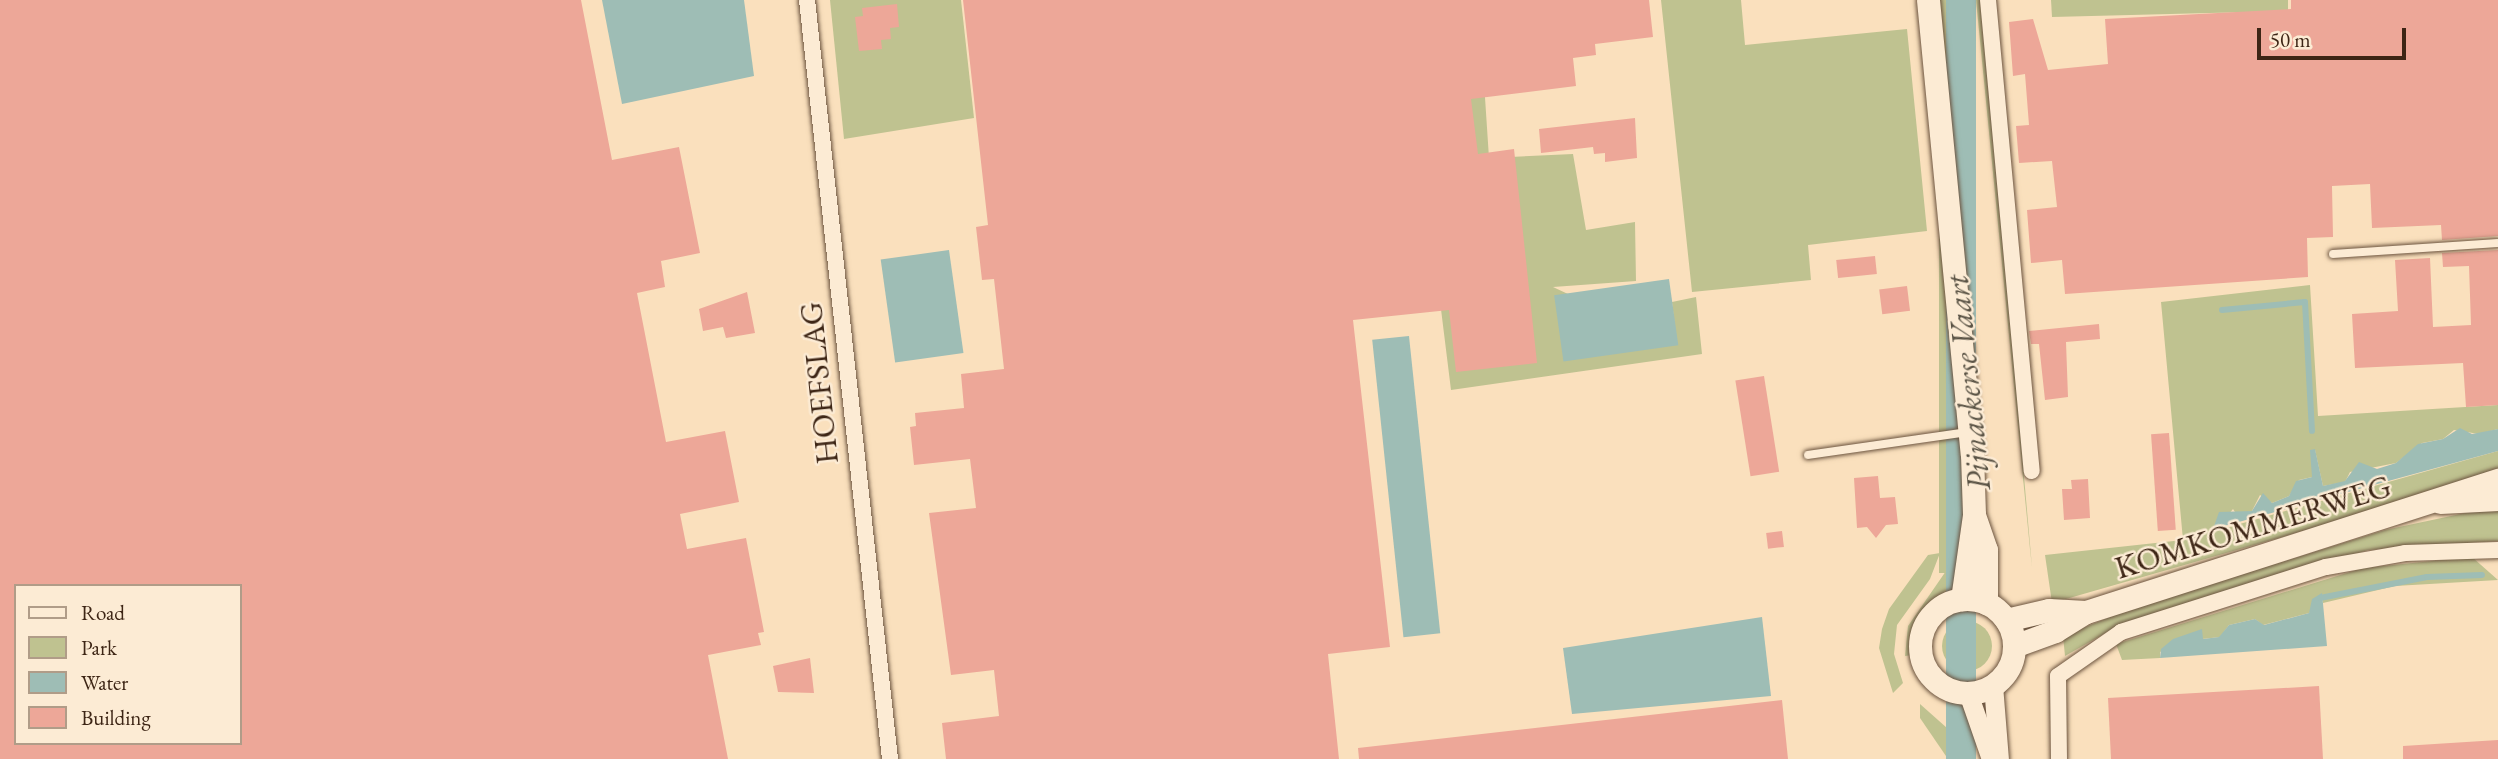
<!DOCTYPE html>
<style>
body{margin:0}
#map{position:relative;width:2498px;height:759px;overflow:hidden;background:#fae0bd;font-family:"EB Garamond",serif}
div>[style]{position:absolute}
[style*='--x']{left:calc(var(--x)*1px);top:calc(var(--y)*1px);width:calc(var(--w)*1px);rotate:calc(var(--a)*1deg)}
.green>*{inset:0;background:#bfc290;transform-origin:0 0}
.round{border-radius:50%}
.water>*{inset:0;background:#9ebdb5;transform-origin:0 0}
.pier>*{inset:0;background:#fae0bd;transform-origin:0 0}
.stream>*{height:6px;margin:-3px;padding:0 3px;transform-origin:3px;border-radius:3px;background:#9ebdb5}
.building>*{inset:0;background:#eda798;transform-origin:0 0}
.roads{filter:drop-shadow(0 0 2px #6c543f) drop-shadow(0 0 2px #6c543f)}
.service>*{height:8px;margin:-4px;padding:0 4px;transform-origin:4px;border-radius:4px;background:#fcebd4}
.minor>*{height:16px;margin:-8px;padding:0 8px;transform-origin:8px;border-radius:8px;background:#fcebd4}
.tertiary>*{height:19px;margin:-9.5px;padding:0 9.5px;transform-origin:9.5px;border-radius:9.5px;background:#fcebd4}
.secondary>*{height:23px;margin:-11.5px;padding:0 11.5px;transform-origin:11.5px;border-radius:11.5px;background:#fcebd4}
.secondary>.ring{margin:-11.5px;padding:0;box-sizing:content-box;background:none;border:23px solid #fcebd4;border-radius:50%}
span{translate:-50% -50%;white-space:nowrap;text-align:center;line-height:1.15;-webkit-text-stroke:5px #fcebd4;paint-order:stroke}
.street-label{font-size:32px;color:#3d2515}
.water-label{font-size:33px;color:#5a5345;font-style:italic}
.legend{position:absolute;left:14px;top:584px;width:228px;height:161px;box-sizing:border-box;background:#fcebd4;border:2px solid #b09c88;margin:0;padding:9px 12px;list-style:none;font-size:21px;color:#3d2515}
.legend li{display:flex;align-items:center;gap:14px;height:35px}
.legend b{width:35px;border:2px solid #b09c88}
.scale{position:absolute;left:2257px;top:28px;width:149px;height:32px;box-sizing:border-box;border:4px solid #3d2515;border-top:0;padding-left:9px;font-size:21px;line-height:24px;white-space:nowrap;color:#3d2515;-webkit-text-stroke:5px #fcebd4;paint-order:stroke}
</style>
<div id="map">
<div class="green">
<i style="clip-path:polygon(830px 0,961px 0,974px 118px,844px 139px)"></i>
<i style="clip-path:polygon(1661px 0,1741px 0,1745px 45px,1907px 29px,1927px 231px,1808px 245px,1811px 280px,1692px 292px)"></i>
<i style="left:1939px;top:0;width:7px;height:573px"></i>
<i style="clip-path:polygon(1976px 0,1982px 0,2032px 567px,2030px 549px)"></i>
<i style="clip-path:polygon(2051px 0,2288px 0,2288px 11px,2052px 17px)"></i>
<i style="clip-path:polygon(1482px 52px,1489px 158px,1573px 154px,1586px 230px,1635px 222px,1636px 281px,1553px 287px,1677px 345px,1672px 302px,1696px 297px,1702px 354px,1451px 390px,1410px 59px)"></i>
<i style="clip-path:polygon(2310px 285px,2318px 416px,2498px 405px,2498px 429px,2479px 434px,2454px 430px,2443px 439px,2422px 443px,2396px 463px,2350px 472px,2345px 482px,2323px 486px,2315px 450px,2312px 477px,2299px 480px,2289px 496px,2272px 503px,2260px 495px,2252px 511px,2237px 515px,2233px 509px,2215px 531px,2498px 451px,2498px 475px,2052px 603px,2045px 555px,2183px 540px,2161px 302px)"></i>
<i style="clip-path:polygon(1960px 462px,1954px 584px,1923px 616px,1913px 655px,1905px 656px,1908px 626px,1946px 571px)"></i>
<i style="clip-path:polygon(2498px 506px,2498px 541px,2368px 550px,2109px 631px,2065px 656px,2063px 636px,2130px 609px,2385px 530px)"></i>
<i style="clip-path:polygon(1940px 553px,1930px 579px,1897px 625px,1894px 654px,1903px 683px,1893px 693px,1879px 648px,1882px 629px,1889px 609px,1928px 555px)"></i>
<i style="clip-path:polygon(2472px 557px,2498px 580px,2395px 586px,2323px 603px,2322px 594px,2309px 613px,2263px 625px,2255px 619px,2229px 625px,2220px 637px,2202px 639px,2202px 630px,2160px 652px,2160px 658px,2122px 660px,2116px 644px,2363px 568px)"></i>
<i class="round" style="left:1942px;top:621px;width:50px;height:50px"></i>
<i style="clip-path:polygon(1920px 704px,1947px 728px,1958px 759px,1948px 759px,1920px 718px)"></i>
</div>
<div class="water">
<i style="clip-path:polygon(602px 0,744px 0,754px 76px,622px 104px)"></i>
<i style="left:1946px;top:0;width:30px;height:763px"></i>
<i style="left:949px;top:250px;width:104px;height:69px;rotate:82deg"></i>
<i style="left:1669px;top:279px;width:67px;height:116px;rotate:82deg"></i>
<i style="left:1409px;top:336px;width:299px;height:37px;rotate:84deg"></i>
<i style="clip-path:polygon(2460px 428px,2472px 434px,2498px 429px,2498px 451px,2213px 529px,2219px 512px,2252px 511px,2263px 493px,2272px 503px,2289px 496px,2296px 481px,2312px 477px,2310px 450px,2315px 449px,2323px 486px,2345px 481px,2359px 462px,2377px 469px,2396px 463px,2418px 444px,2443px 439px)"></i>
<i style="clip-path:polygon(2322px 593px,2327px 646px,2160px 658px,2161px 649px,2173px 639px,2202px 629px,2203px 639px,2219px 637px,2229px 625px,2255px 619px,2264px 625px,2309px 613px,2312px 599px)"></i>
<i style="clip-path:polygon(1762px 617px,1771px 696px,1572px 714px,1563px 648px)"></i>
</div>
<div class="pier">
<i style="left:2035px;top:566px;width:166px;height:37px;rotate:85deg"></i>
</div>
<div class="stream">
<i style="--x:2222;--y:310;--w:83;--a:-5.5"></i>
<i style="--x:2305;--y:302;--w:129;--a:86.9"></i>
<i style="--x:2320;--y:598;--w:109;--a:-11.1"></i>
<i style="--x:2427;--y:577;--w:55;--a:-2.1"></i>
</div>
<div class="building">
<i style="clip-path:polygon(evenodd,0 0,581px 0,612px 160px,679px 147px,700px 253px,661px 261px,665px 287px,637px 293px,666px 442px,725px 431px,739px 502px,680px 514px,687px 549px,746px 538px,764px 632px,758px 633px,761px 645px,708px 655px,728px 759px,0 759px,0 0,16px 586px,240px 586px,240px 743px,16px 743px,16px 586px)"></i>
<i style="clip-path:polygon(963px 0,1649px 0,1653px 37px,1595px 44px,1596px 55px,1573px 58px,1576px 86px,1471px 99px,1478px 154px,1514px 149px,1537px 363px,1456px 372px,1449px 310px,1353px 320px,1390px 647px,1328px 654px,1339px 759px,946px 759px,942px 723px,999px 716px,994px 670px,951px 675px,929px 513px,976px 508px,970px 459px,914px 465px,910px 427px,916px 426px,915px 413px,964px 408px,961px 374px,1004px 369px,994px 279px,982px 280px,976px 227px,988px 225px)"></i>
<i style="clip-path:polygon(2291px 0,2498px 0,2498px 236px,2442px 240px,2441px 225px,2372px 228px,2370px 184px,2332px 186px,2333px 237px,2307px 238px,2308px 277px,2065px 294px,2062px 260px,2031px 263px,2027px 210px,2057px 207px,2052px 161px,2019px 163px,2016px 126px,2029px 125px,2025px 74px,2013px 76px,2009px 22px,2033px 19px,2048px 70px,2108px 64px,2105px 19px,2291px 9px)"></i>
<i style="clip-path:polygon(897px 4px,899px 27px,890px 28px,891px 39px,881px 40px,882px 49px,859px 51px,855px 17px,863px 16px,862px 8px)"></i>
<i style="clip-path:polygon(1635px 118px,1637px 158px,1605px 162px,1605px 153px,1594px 154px,1593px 147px,1541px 153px,1539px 129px)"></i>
<i style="clip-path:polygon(2498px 250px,2498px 405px,2466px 407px,2463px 363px,2355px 368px,2352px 314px,2398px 311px,2395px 260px,2430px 258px,2433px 327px,2471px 325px,2469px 266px,2443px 267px,2442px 253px)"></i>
<i style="left:1875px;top:256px;width:18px;height:39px;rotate:84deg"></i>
<i style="left:1907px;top:286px;width:25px;height:28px;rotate:83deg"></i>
<i style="clip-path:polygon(747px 292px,755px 333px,726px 338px,723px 327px,703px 331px,699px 309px)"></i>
<i style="clip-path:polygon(2099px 324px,2100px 339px,2066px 342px,2068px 397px,2045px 400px,2039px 344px,2031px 344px,2029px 331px)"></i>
<i style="left:1764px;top:376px;width:97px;height:29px;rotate:81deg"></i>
<i style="left:2169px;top:433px;width:97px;height:18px;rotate:86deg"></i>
<i style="clip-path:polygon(1878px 476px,1880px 498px,1895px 497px,1898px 524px,1886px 525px,1876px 538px,1867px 527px,1857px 528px,1854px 478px)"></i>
<i style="clip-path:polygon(2088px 479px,2090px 518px,2064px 520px,2062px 489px,2072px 489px,2071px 480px)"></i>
<i style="left:1782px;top:531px;width:16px;height:16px;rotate:83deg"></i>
<i style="clip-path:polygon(810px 658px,814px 693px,778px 692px,773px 666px)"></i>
<i style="clip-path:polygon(2319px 686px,2323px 759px,2111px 759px,2108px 698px)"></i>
<i style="clip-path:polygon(1782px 700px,1788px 759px,1359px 759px,1358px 748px)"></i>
<i style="clip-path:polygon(2498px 740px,2498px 759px,2403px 759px,2403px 746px)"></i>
</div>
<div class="roads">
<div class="service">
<i style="--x:2333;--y:254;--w:165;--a:-3.8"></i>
<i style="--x:1808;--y:455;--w:161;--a:-8.2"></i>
</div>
<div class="minor">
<i style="--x:807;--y:0;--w:764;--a:83.76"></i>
<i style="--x:1988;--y:0;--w:473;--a:84.7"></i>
<i style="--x:2059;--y:759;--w:83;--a:-90.7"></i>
<i style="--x:2058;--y:676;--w:77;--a:-34.9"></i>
<i style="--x:2121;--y:632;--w:215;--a:-17.6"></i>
<i style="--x:2326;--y:567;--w:80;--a:-10"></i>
<i style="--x:2405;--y:553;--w:93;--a:-1.8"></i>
</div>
<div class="tertiary">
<i style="--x:1993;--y:685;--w:74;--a:85.4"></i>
<i style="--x:1968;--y:693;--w:70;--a:70.8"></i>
</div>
<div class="secondary">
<i style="--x:1928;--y:0;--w:456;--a:84.5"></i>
<i style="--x:1972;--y:454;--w:61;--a:88.1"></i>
<i style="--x:1974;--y:515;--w:85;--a:98.1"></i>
<i style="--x:2440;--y:502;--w:58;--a:-3"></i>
<i style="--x:1974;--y:515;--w:37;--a:71"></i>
<i style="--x:1986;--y:550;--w:53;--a:90"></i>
<i class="ring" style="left:1920px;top:599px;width:71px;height:71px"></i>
<i style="--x:2006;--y:620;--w:44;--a:-13.1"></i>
<i style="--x:2049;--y:610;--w:37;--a:3"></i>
<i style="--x:2014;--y:646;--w:44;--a:-20.1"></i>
<i style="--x:2055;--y:631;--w:36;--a:-32"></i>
<i style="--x:2086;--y:612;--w:433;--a:-17.8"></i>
</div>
</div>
<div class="street-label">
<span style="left:819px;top:383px;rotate:-96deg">HOEFSLAG</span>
<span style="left:2253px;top:527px;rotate:-17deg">KOMKOMMERWEG</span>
</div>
<div class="water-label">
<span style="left:1968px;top:383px;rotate:-96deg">Pijnackerse Vaart</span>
</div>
<ul class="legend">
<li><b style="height:9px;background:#fcebd4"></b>Road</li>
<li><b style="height:19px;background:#bfc290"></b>Park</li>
<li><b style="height:19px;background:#9ebdb5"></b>Water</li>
<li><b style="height:19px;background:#eda798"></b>Building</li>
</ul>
<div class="scale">50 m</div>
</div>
